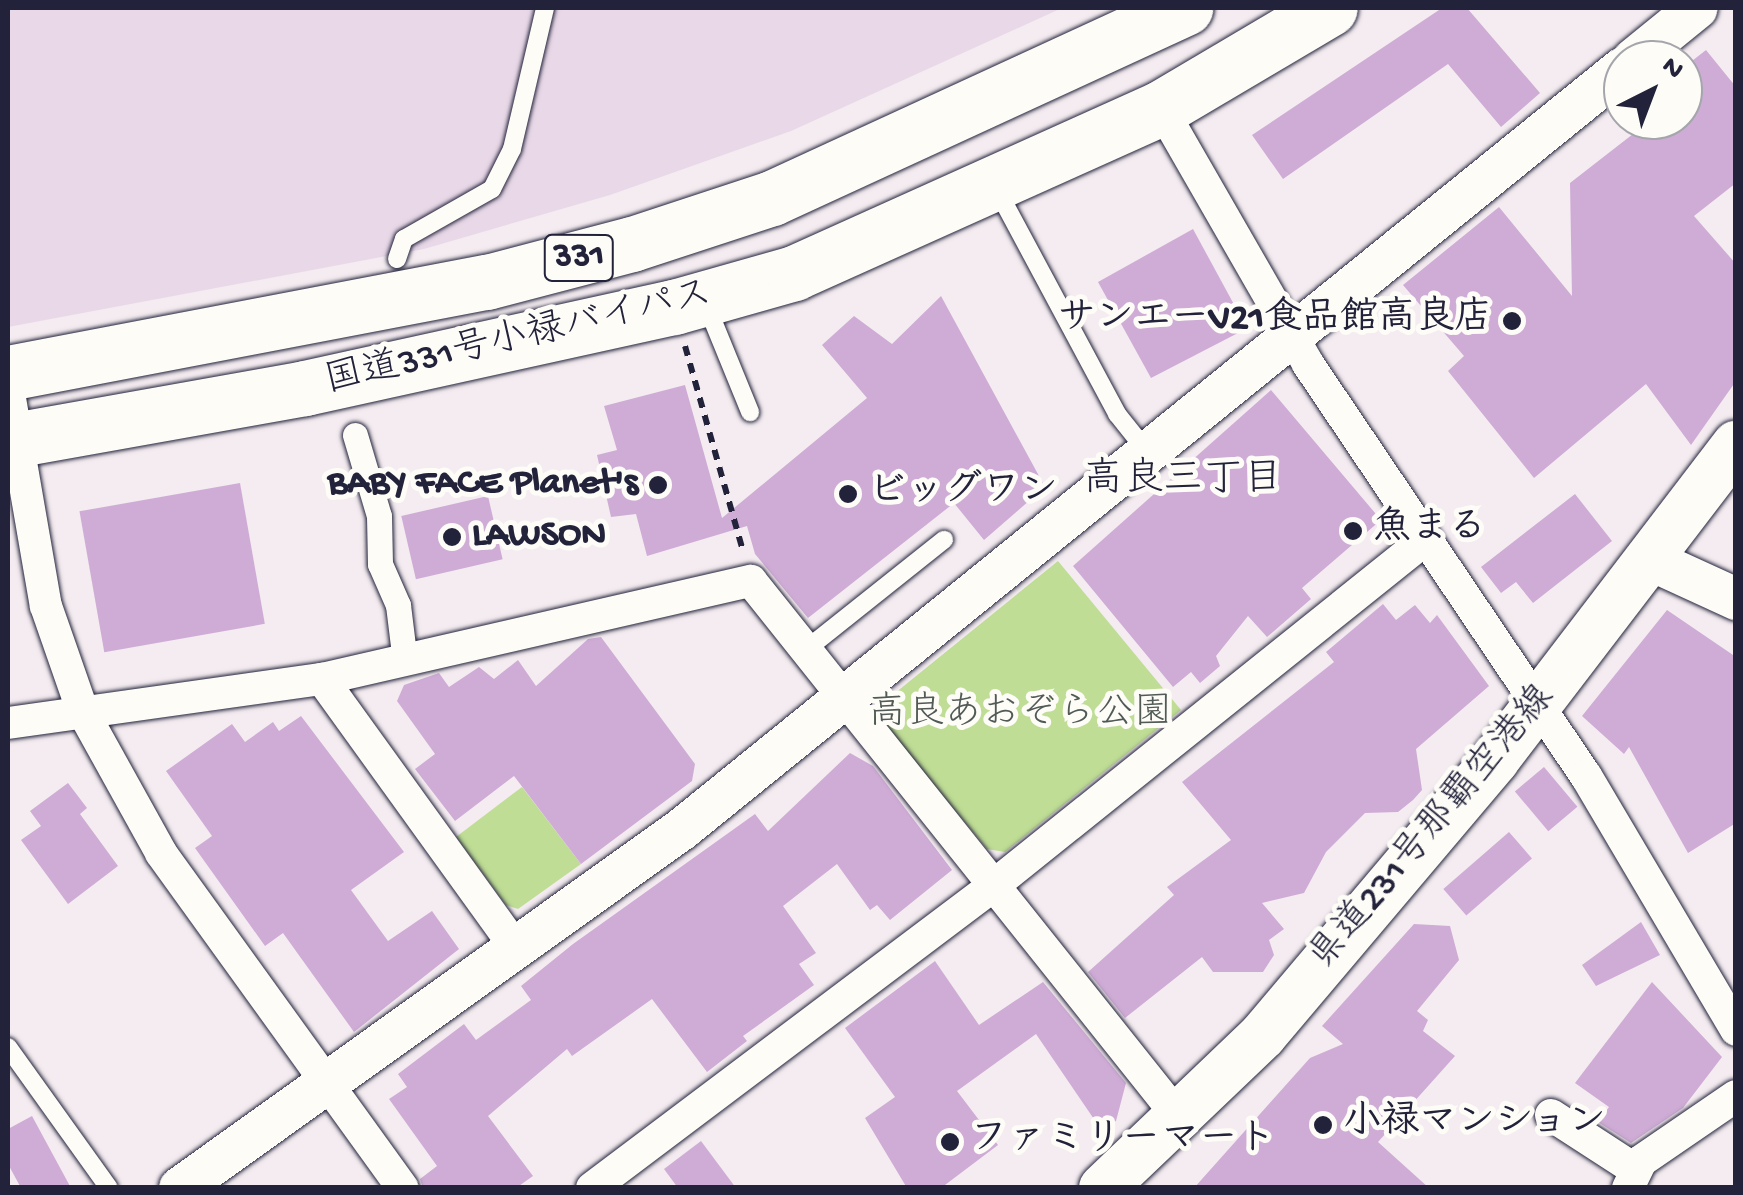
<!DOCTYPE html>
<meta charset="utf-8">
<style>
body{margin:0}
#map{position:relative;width:1743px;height:1195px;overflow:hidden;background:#f4ecf0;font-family:"Gochi Hand","Klee One",sans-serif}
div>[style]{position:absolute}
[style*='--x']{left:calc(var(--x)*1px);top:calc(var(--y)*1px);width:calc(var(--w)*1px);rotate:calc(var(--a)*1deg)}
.built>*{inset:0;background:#e9d9e8}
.green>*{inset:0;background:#bfdd95}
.building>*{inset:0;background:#cfacd6;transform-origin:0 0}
.path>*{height:6px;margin-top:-3px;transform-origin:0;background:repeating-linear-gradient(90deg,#22223b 0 10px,transparent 0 18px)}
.roads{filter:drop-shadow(0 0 2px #22223b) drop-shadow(0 0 2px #22223b)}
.service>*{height:18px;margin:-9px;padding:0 9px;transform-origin:9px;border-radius:9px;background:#fdfcf7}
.pedestrian>*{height:25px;margin:-12.5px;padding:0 12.5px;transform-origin:12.5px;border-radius:12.5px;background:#fdfcf7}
.minor>*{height:32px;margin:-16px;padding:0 16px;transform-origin:16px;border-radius:16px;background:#fdfcf7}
.tertiary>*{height:42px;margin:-21px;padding:0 21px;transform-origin:21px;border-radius:21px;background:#fdfcf7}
.secondary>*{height:48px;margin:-24px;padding:0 24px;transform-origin:24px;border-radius:24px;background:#fdfcf7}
.trunk>*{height:55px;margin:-27.5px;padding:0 27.5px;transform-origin:27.5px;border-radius:27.5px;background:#fdfcf7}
.dots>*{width:28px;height:28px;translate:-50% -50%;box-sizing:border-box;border:5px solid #fdfcf7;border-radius:50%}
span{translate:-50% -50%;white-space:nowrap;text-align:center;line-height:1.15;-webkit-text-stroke:10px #fdfcf7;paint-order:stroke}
.shield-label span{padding:2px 8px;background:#fdfcf7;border:2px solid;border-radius:8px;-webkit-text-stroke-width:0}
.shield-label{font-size:35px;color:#22223b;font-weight:700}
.poi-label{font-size:38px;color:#22223b;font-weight:700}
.right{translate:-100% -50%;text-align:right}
.left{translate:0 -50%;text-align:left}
.street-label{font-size:38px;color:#22223b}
.park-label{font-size:38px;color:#515a56}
.neighbourhood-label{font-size:40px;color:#22223b}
.frame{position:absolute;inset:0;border:10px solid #22223b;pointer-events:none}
.north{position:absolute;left:1603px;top:40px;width:100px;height:100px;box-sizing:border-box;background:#fdfcf7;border:2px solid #a5a5ac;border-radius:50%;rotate:42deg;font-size:28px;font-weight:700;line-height:40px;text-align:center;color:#22223b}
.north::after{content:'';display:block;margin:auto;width:35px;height:45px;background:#22223b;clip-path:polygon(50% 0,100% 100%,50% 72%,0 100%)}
</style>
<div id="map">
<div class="built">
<i style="clip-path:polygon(8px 8px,1062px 8px,791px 131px,610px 195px,424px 249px,8px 327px)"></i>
</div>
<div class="green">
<i style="clip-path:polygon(1058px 561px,1181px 710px,1005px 852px,987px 849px,878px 717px,884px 702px)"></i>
<i style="clip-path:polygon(522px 787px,581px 864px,518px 909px,506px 905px,456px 837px)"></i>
</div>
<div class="building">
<i style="clip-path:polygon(1442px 8px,1467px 8px,1540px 93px,1501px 127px,1448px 64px,1283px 179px,1252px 135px)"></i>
<i style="clip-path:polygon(1706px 50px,1736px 87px,1736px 183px,1694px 216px,1736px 264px,1736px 381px,1691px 445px,1646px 384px,1534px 478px,1448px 371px,1464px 356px,1403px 285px,1499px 207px,1572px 296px,1570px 183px,1633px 134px,1621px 120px,1683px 120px,1683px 68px)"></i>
<i style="clip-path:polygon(1193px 229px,1243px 321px,1238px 333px,1151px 378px,1098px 282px)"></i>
<i style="clip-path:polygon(941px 296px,1045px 487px,984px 540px,954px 503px,808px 618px,755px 554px,747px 526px,647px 556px,636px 514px,611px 517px,597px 455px,617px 450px,604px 406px,685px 385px,722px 518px,867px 398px,822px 345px,854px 316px,892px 344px)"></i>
<i style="clip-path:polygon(1271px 390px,1381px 520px,1302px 588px,1311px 599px,1267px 637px,1248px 616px,1216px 656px,1220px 666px,1200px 683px,1191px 672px,1173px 687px,1073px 566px)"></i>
<i style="left:240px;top:483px;width:143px;height:163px;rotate:80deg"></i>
<i style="clip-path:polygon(1575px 494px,1612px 541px,1533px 603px,1516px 582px,1501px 593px,1481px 567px)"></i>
<i style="left:488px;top:496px;width:65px;height:89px;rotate:77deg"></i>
<i style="clip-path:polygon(1383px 604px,1396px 620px,1415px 605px,1430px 623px,1437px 615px,1489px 686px,1416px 749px,1422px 790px,1413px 800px,1398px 812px,1365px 813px,1326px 852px,1304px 893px,1262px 903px,1284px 929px,1269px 940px,1274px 955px,1263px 972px,1213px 972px,1202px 957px,1125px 1018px,1088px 972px,1174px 895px,1167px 887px,1231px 840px,1182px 782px,1334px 662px,1326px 652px)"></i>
<i style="clip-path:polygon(1667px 610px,1736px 657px,1736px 823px,1688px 853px,1629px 747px,1624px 754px,1582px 716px)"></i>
<i style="clip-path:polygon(601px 637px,695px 764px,692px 781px,581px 864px,514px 776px,455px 821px,415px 769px,435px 754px,397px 701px,404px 685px,439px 673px,449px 687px,479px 667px,494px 679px,518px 660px,536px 686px,588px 639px)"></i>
<i style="clip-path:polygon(301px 716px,404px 852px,351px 890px,388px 941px,432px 911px,459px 949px,354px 1032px,283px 933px,265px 946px,195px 848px,212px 836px,166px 771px,232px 724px,245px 742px,273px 722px,279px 731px)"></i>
<i style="clip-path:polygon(850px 753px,873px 766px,952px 870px,890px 920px,877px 905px,870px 910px,837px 864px,783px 906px,816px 953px,799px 964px,814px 985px,743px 1036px,747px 1041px,707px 1072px,652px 999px,572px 1056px,567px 1049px,488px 1116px,533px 1176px,516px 1188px,423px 1188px,420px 1179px,437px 1166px,389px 1099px,407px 1087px,398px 1074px,464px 1024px,476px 1040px,531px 1000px,521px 986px,573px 944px,755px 814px,768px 831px)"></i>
<i style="left:1544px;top:767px;width:52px;height:38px;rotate:50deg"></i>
<i style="clip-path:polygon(68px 783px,87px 808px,80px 814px,118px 866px,68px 904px,21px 840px,41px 826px,30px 811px)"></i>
<i style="left:1509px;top:832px;width:35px;height:87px;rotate:49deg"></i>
<i style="clip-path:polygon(1641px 922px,1660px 955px,1596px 986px,1582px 965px)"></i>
<i style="clip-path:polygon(1414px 924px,1450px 926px,1459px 960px,1417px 1011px,1428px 1020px,1423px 1031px,1455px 1056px,1378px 1142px,1429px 1188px,1194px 1188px,1310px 1058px,1343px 1044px,1322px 1026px)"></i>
<i style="clip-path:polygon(935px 961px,979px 1025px,1043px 982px,1126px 1083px,1116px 1121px,1100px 1128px,1036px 1034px,957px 1091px,998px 1145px,941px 1188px,907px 1188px,865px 1118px,895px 1097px,845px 1028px)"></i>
<i style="clip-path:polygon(1652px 982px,1722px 1057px,1683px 1108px,1631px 1143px,1598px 1122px,1609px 1107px,1575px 1083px)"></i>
<i style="clip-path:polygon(32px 1116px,71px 1188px,21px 1188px,8px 1164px,8px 1129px)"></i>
<i style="clip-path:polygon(701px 1141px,736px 1188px,678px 1188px,664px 1169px)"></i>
</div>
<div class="path">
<i style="--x:685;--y:346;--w:213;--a:74.2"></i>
</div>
<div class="roads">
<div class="service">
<i style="--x:995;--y:186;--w:259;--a:61.8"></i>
<i style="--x:1117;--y:414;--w:51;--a:51.3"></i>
<i style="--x:397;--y:259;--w:21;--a:-71"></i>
<i style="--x:404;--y:239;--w:101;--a:-29.6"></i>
<i style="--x:492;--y:189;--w:45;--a:-63.4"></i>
<i style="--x:512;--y:149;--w:145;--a:-76.8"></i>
<i style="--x:706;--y:304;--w:117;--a:67.8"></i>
<i style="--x:808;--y:648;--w:174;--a:-38.5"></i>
<i style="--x:8;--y:1047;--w:173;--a:54.4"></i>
</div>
<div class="pedestrian">
<i style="--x:355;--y:435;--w:84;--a:73.5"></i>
<i style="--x:379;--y:516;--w:48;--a:88.8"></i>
<i style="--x:380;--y:564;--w:45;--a:66.3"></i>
<i style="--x:398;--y:605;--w:57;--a:83"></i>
</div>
<div class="minor">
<i style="--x:1161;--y:108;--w:295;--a:60.1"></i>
<i style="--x:1308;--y:364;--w:497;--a:56"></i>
<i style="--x:1586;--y:776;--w:295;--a:59.4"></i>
<i style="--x:8;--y:387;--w:222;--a:80.2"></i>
<i style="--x:46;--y:606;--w:112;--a:70.8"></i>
<i style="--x:83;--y:712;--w:161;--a:61"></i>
<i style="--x:161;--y:853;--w:413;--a:54.2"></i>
<i style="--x:322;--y:679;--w:333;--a:54.2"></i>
<i style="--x:8;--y:723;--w:317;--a:-8"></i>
<i style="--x:322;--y:679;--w:440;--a:-12.9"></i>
<i style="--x:751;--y:581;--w:690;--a:51.42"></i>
<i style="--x:1551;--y:1115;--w:99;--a:33"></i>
<i style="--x:592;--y:1188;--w:502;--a:-36.98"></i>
<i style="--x:993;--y:886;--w:550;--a:-38.72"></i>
<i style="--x:1628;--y:1188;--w:30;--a:-64"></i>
<i style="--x:1641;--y:1161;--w:115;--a:-34.4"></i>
</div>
<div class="tertiary">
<i style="--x:1633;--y:60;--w:82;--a:-39.1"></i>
<i style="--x:1651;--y:560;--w:94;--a:24.6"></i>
<i style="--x:180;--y:1188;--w:617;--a:-35.57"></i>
<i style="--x:682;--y:829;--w:1210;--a:-38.96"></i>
</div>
<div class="secondary">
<i style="--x:1103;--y:1188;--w:221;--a:-43.7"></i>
<i style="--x:1263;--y:1035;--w:360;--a:-49.8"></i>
<i style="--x:1495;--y:760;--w:397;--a:-52.6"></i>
</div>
<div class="trunk">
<i style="--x:8;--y:373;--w:488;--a:-10.8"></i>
<i style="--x:487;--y:282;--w:150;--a:-14.7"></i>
<i style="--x:632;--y:244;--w:147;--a:-18.2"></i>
<i style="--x:772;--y:198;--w:455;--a:-24.7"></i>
<i style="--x:8;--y:441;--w:302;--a:-10.1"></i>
<i style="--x:305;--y:388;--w:378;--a:-12.4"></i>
<i style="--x:674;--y:307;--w:125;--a:-15.8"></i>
<i style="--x:794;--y:273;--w:402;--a:-24.2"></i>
<i style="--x:1161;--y:108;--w:196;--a:-30.6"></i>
</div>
</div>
<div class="dots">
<i style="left:1512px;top:321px;background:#22223b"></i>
<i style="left:658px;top:485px;background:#22223b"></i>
<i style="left:848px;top:494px;background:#22223b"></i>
<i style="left:1353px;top:531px;background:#22223b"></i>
<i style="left:452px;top:537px;background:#22223b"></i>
<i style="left:1323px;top:1125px;background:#22223b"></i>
<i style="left:950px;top:1142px;background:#22223b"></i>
</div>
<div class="shield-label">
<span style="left:579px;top:258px">331</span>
</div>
<div class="poi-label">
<span class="right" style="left:1492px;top:321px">サンエーV21食品館高良店</span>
<span class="right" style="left:638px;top:485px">BABY FACE Planet's</span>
<span class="left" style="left:868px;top:494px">ビッグワン</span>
<span class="left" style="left:1373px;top:531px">魚まる</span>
<span class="left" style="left:472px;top:537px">LAWSON</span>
<span class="left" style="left:1343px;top:1125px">小禄マンション</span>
<span class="left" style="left:970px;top:1142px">ファミリーマート</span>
</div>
<div class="street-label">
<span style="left:519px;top:340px;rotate:-13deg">国道331号小禄バイパス</span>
<span style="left:1434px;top:829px;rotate:-50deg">県道231号那覇空港線</span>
</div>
<div class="park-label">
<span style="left:1020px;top:716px">高良あおぞら公園</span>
</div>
<div class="neighbourhood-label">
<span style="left:1183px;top:482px">高良三丁目</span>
</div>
<div class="frame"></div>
<div class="north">N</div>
</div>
